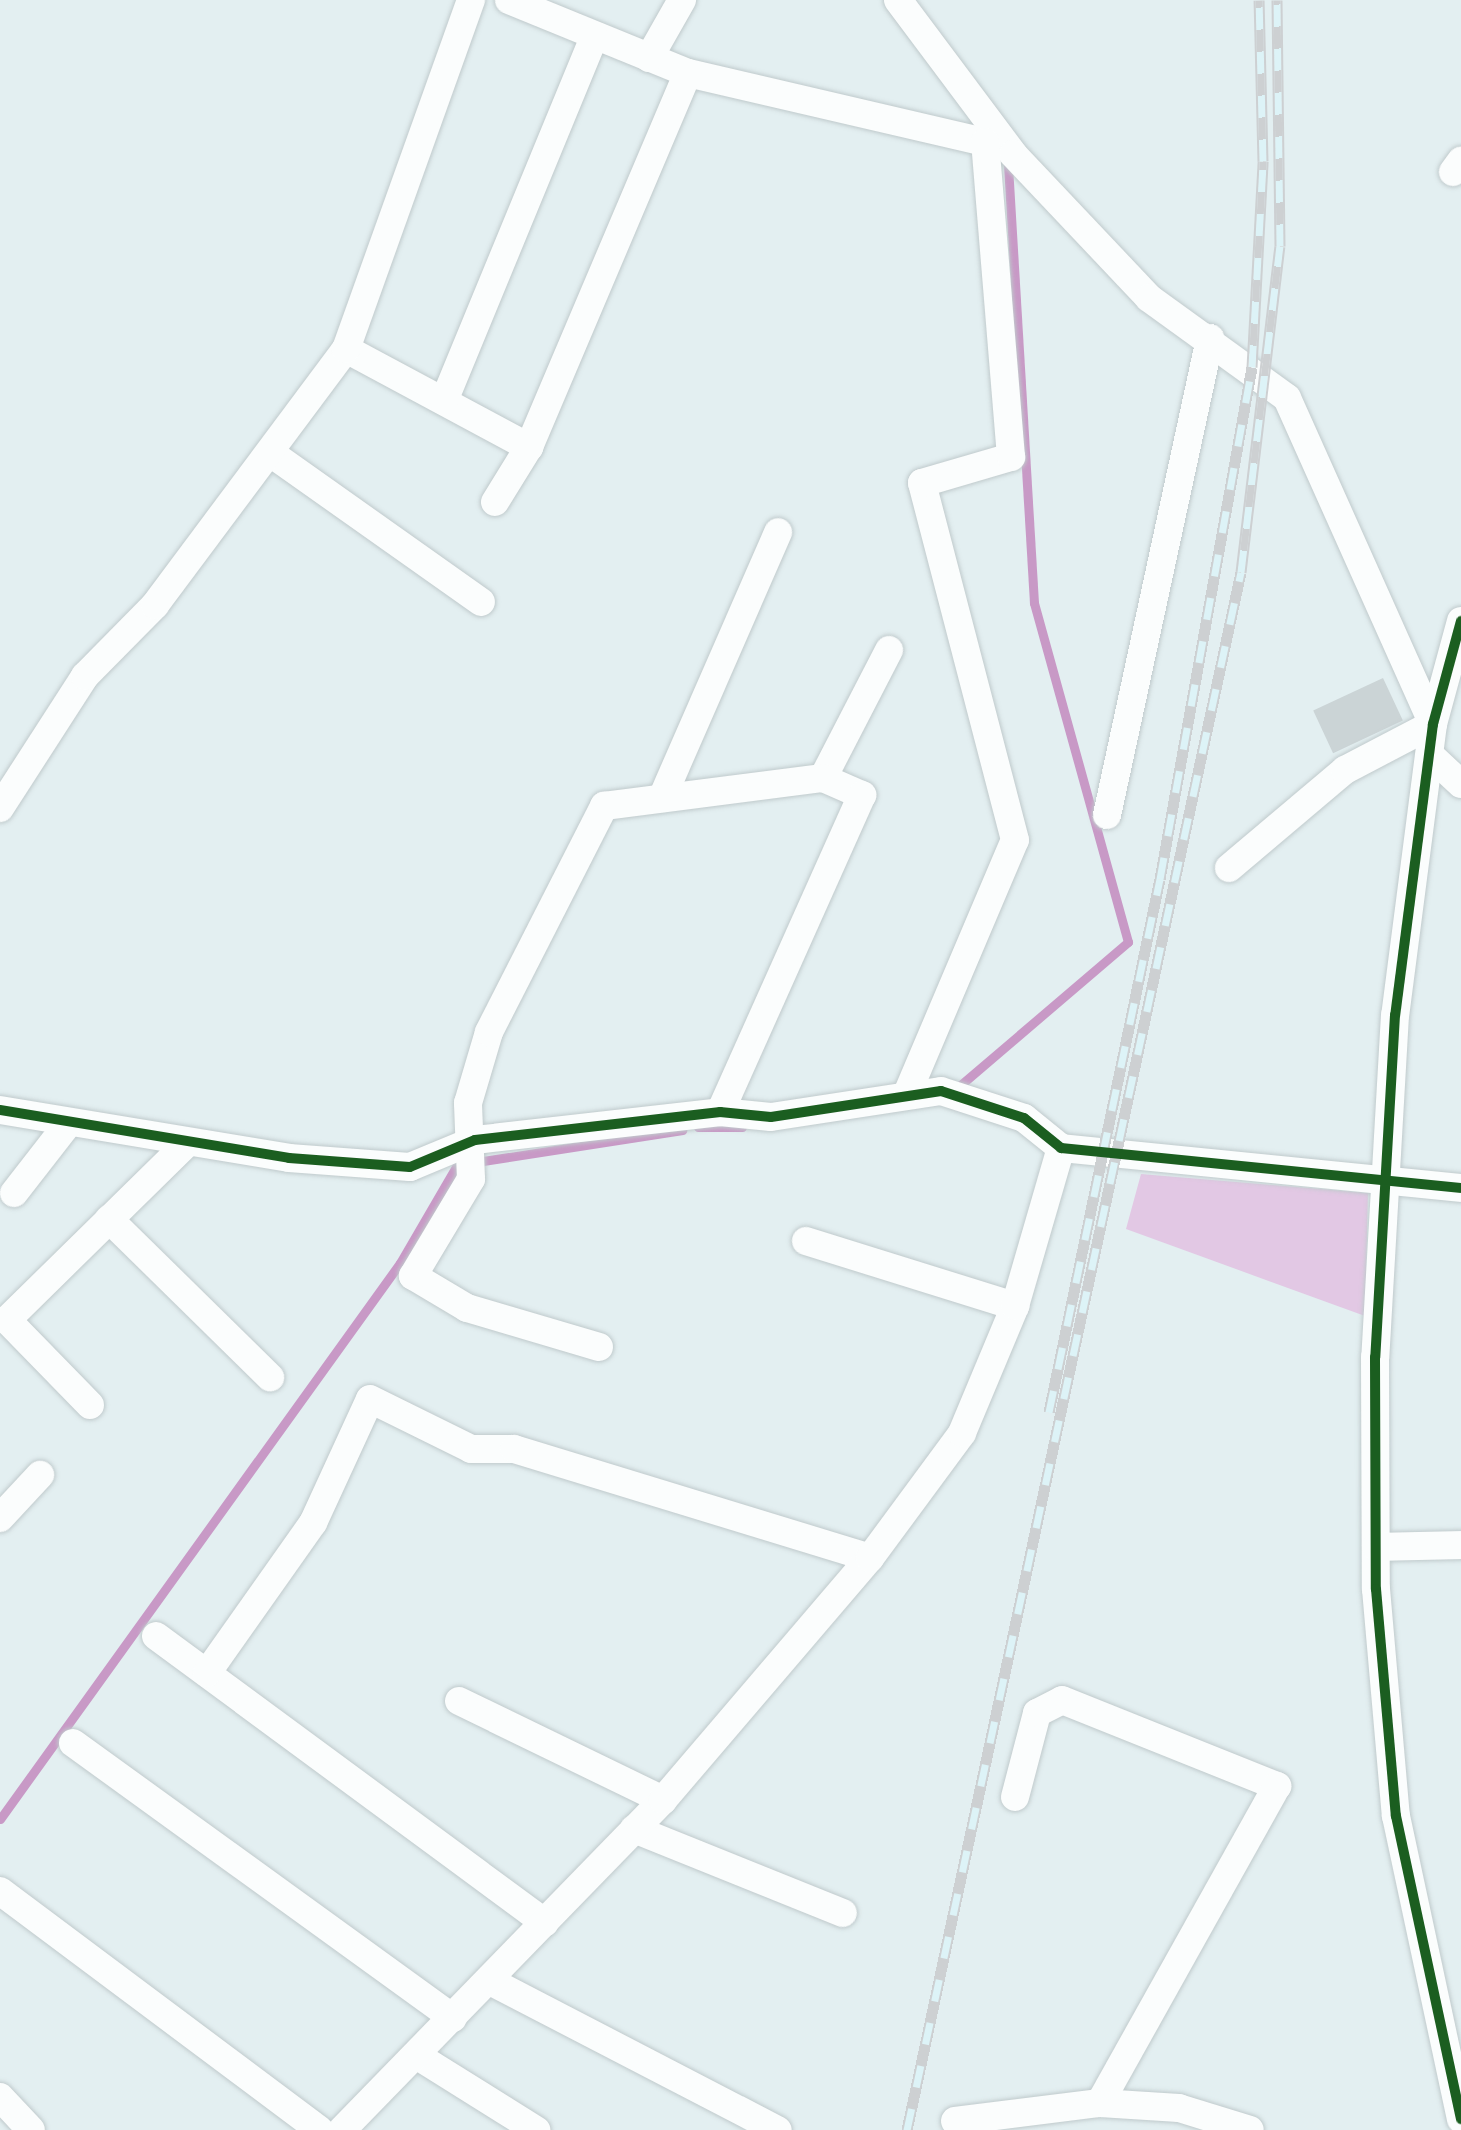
<!DOCTYPE html>
<style>
body{margin:0}
#map{position:relative;width:1461px;height:2130px;overflow:hidden;background:#e3eff1;font-family:"Libre Baskerville",serif}
div>[style]{position:absolute}
[style*='--x']{left:calc(var(--x)*1px);top:calc(var(--y)*1px);width:calc(var(--w)*1px);rotate:calc(var(--a)*1deg)}
.green>*{inset:0;background:#e2c8e4}
.stream>*{height:9px;margin:-4.5px;padding:0 4.5px;transform-origin:4.5px;border-radius:4.5px;background:#c899c6}
.building>*{inset:0;background:#cbd4d6;transform-origin:0 0}
.roads{filter:drop-shadow(0 0 2px #c0cacc) drop-shadow(0 0 2px #c0cacc)}
.street>*{height:28px;margin:-14px;padding:0 14px;transform-origin:14px;border-radius:14px;background:#fbfdfd}
.rail>*{height:11px;margin-top:-5.5px;transform-origin:0;background:repeating-linear-gradient(90deg,#ddf3f7 0 22px,#cdd0d2 0 44px);box-sizing:border-box;border-block:2px solid #cdd0d2}
.cycleway>*{height:10px;margin:-5px;padding:0 5px;transform-origin:5px;border-radius:5px;background:#1b5e20}
span{translate:-50% -50%;white-space:nowrap;text-align:center;line-height:1.15;-webkit-text-stroke:9px #ddf3f7;paint-order:stroke}
</style>
<div id="map">
<div class="green">
<i style="clip-path:polygon(1141px 1174px,1368px 1193px,1365px 1316px,1126px 1229px)"></i>
</div>
<div class="stream">
<i style="--x:957;--y:1088;--w:225;--a:-40.5"></i>
<i style="--x:1128;--y:942;--w:352;--a:-105.5"></i>
<i style="--x:1034;--y:603;--w:443;--a:-93.4"></i>
<i style="--x:698;--y:1127;--w:44;--a:0"></i>
<i style="--x:0;--y:1819;--w:685;--a:-54.27"></i>
<i style="--x:400;--y:1263;--w:113;--a:-59.8"></i>
<i style="--x:457;--y:1165;--w:228;--a:-8.8"></i>
</div>
<div class="building">
<i style="left:1383px;top:678px;width:47px;height:77px;rotate:65deg"></i>
</div>
<div class="roads">
<div class="street">
<i style="--x:509;--y:0;--w:193;--a:22.2"></i>
<i style="--x:688;--y:73;--w:305;--a:13.1"></i>
<i style="--x:985;--y:142;--w:14;--a:-34"></i>
<i style="--x:898;--y:0;--w:192;--a:53.2"></i>
<i style="--x:1013;--y:154;--w:198;--a:46.6"></i>
<i style="--x:1149;--y:298;--w:170;--a:35.9"></i>
<i style="--x:1287;--y:398;--w:357;--a:65.9"></i>
<i style="--x:649;--y:58;--w:67;--a:-60.4"></i>
<i style="--x:1453;--y:172;--w:14;--a:-54"></i>
<i style="--x:346;--y:349;--w:208;--a:28.2"></i>
<i style="--x:444;--y:401;--w:394;--a:-67.6"></i>
<i style="--x:272;--y:454;--w:256;--a:35.3"></i>
<i style="--x:495;--y:502;--w:65;--a:-58.3"></i>
<i style="--x:529;--y:447;--w:406;--a:-67"></i>
<i style="--x:1461;--y:621;--w:107;--a:105.2"></i>
<i style="--x:1433;--y:724;--w:293;--a:97.4"></i>
<i style="--x:1395;--y:1015;--w:343;--a:93.3"></i>
<i style="--x:1375;--y:1357;--w:232;--a:89.8"></i>
<i style="--x:1376;--y:1589;--w:228;--a:85"></i>
<i style="--x:1396;--y:1816;--w:310;--a:77.9"></i>
<i style="--x:1431;--y:756;--w:41;--a:43"></i>
<i style="--x:823;--y:778;--w:144;--a:-62.7"></i>
<i style="--x:662;--y:798;--w:290;--a:-66.4"></i>
<i style="--x:0;--y:808;--w:157;--a:-57.2"></i>
<i style="--x:85;--y:676;--w:100;--a:-45.4"></i>
<i style="--x:155;--y:605;--w:319;--a:-53.3"></i>
<i style="--x:346;--y:349;--w:371;--a:-70.3"></i>
<i style="--x:1107;--y:815;--w:488;--a:-77.8"></i>
<i style="--x:1229;--y:868;--w:152;--a:-40.2"></i>
<i style="--x:1345;--y:770;--w:99;--a:-27.6"></i>
<i style="--x:907;--y:1094;--w:276;--a:-67"></i>
<i style="--x:1015;--y:840;--w:369;--a:-104.6"></i>
<i style="--x:922;--y:483;--w:93;--a:-16.3"></i>
<i style="--x:1011;--y:457;--w:316;--a:-94.7"></i>
<i style="--x:0;--y:1110;--w:293;--a:9.4"></i>
<i style="--x:289;--y:1158;--w:121;--a:4.3"></i>
<i style="--x:410;--y:1167;--w:70;--a:-22.6"></i>
<i style="--x:475;--y:1140;--w:247;--a:-6.5"></i>
<i style="--x:720;--y:1112;--w:51;--a:5.6"></i>
<i style="--x:771;--y:1117;--w:172;--a:-8.7"></i>
<i style="--x:941;--y:1091;--w:87;--a:18"></i>
<i style="--x:1024;--y:1118;--w:48;--a:39"></i>
<i style="--x:1061;--y:1148;--w:402;--a:5.7"></i>
<i style="--x:14;--y:1193;--w:86;--a:-52.1"></i>
<i style="--x:109;--y:1219;--w:226;--a:44.5"></i>
<i style="--x:806;--y:1241;--w:219;--a:17.3"></i>
<i style="--x:599;--y:1347;--w:138;--a:-163.5"></i>
<i style="--x:467;--y:1308;--w:63;--a:-149.3"></i>
<i style="--x:413;--y:1276;--w:113;--a:-59.1"></i>
<i style="--x:471;--y:1179;--w:76;--a:-92.3"></i>
<i style="--x:468;--y:1103;--w:74;--a:-73.5"></i>
<i style="--x:489;--y:1032;--w:254;--a:-63"></i>
<i style="--x:604;--y:806;--w:221;--a:-7.3"></i>
<i style="--x:823;--y:778;--w:43;--a:23.6"></i>
<i style="--x:862;--y:795;--w:347;--a:114.1"></i>
<i style="--x:90;--y:1405;--w:119;--a:-134.3"></i>
<i style="--x:7;--y:1320;--w:252;--a:-44.5"></i>
<i style="--x:0;--y:1518;--w:59;--a:-47.1"></i>
<i style="--x:1376;--y:1547;--w:85;--a:-1.3"></i>
<i style="--x:156;--y:1636;--w:483;--a:36.4"></i>
<i style="--x:207;--y:1673;--w:184;--a:-54.8"></i>
<i style="--x:313;--y:1523;--w:136;--a:-65.3"></i>
<i style="--x:370;--y:1399;--w:113;--a:26.3"></i>
<i style="--x:471;--y:1449;--w:43;--a:0"></i>
<i style="--x:514;--y:1449;--w:372;--a:17"></i>
<i style="--x:459;--y:1701;--w:227;--a:25.9"></i>
<i style="--x:73;--y:1743;--w:469;--a:35.9"></i>
<i style="--x:1015;--y:1797;--w:87;--a:-75.3"></i>
<i style="--x:1037;--y:1713;--w:28;--a:-27"></i>
<i style="--x:1062;--y:1700;--w:232;--a:21.8"></i>
<i style="--x:1277;--y:1786;--w:363;--a:119.2"></i>
<i style="--x:634;--y:1829;--w:225;--a:21.9"></i>
<i style="--x:0;--y:1891;--w:399;--a:36.8"></i>
<i style="--x:490;--y:1981;--w:324;--a:27.4"></i>
<i style="--x:416;--y:2055;--w:142;--a:32"></i>
<i style="--x:0;--y:2097;--w:45;--a:46.8"></i>
<i style="--x:955;--y:2121;--w:146;--a:-7.1"></i>
<i style="--x:1100;--y:2103;--w:79;--a:3.6"></i>
<i style="--x:1179;--y:2108;--w:74;--a:17.2"></i>
<i style="--x:342;--y:2130;--w:460;--a:-45.8"></i>
<i style="--x:663;--y:1800;--w:318;--a:-49.5"></i>
<i style="--x:870;--y:1558;--w:155;--a:-53.6"></i>
<i style="--x:962;--y:1433;--w:138;--a:-67.3"></i>
<i style="--x:1015;--y:1306;--w:165;--a:-73.8"></i>
</div>
</div>
<div class="rail">
<i style="--x:1049;--y:1412;--w:544;--a:-78.24"></i>
<i style="--x:1160;--y:879;--w:520;--a:-79.81"></i>
<i style="--x:1252;--y:367;--w:206;--a:-86.9"></i>
<i style="--x:1263;--y:161;--w:161;--a:-91.4"></i>
<i style="--x:907;--y:2130;--w:1593;--a:-77.9"></i>
<i style="--x:1241;--y:572;--w:328;--a:-83.2"></i>
<i style="--x:1280;--y:246;--w:246;--a:-90.7"></i>
</div>
<div class="cycleway">
<i style="--x:1461;--y:621;--w:107;--a:105.2"></i>
<i style="--x:1433;--y:724;--w:293;--a:97.4"></i>
<i style="--x:1395;--y:1015;--w:343;--a:93.3"></i>
<i style="--x:1375;--y:1357;--w:232;--a:89.8"></i>
<i style="--x:1376;--y:1589;--w:228;--a:85"></i>
<i style="--x:1396;--y:1816;--w:310;--a:77.9"></i>
<i style="--x:0;--y:1110;--w:293;--a:9.4"></i>
<i style="--x:289;--y:1158;--w:121;--a:4.3"></i>
<i style="--x:410;--y:1167;--w:70;--a:-22.6"></i>
<i style="--x:475;--y:1140;--w:247;--a:-6.5"></i>
<i style="--x:720;--y:1112;--w:51;--a:5.6"></i>
<i style="--x:771;--y:1117;--w:172;--a:-8.7"></i>
<i style="--x:941;--y:1091;--w:87;--a:18"></i>
<i style="--x:1024;--y:1118;--w:48;--a:39"></i>
<i style="--x:1061;--y:1148;--w:402;--a:5.7"></i>
</div>
</div>
